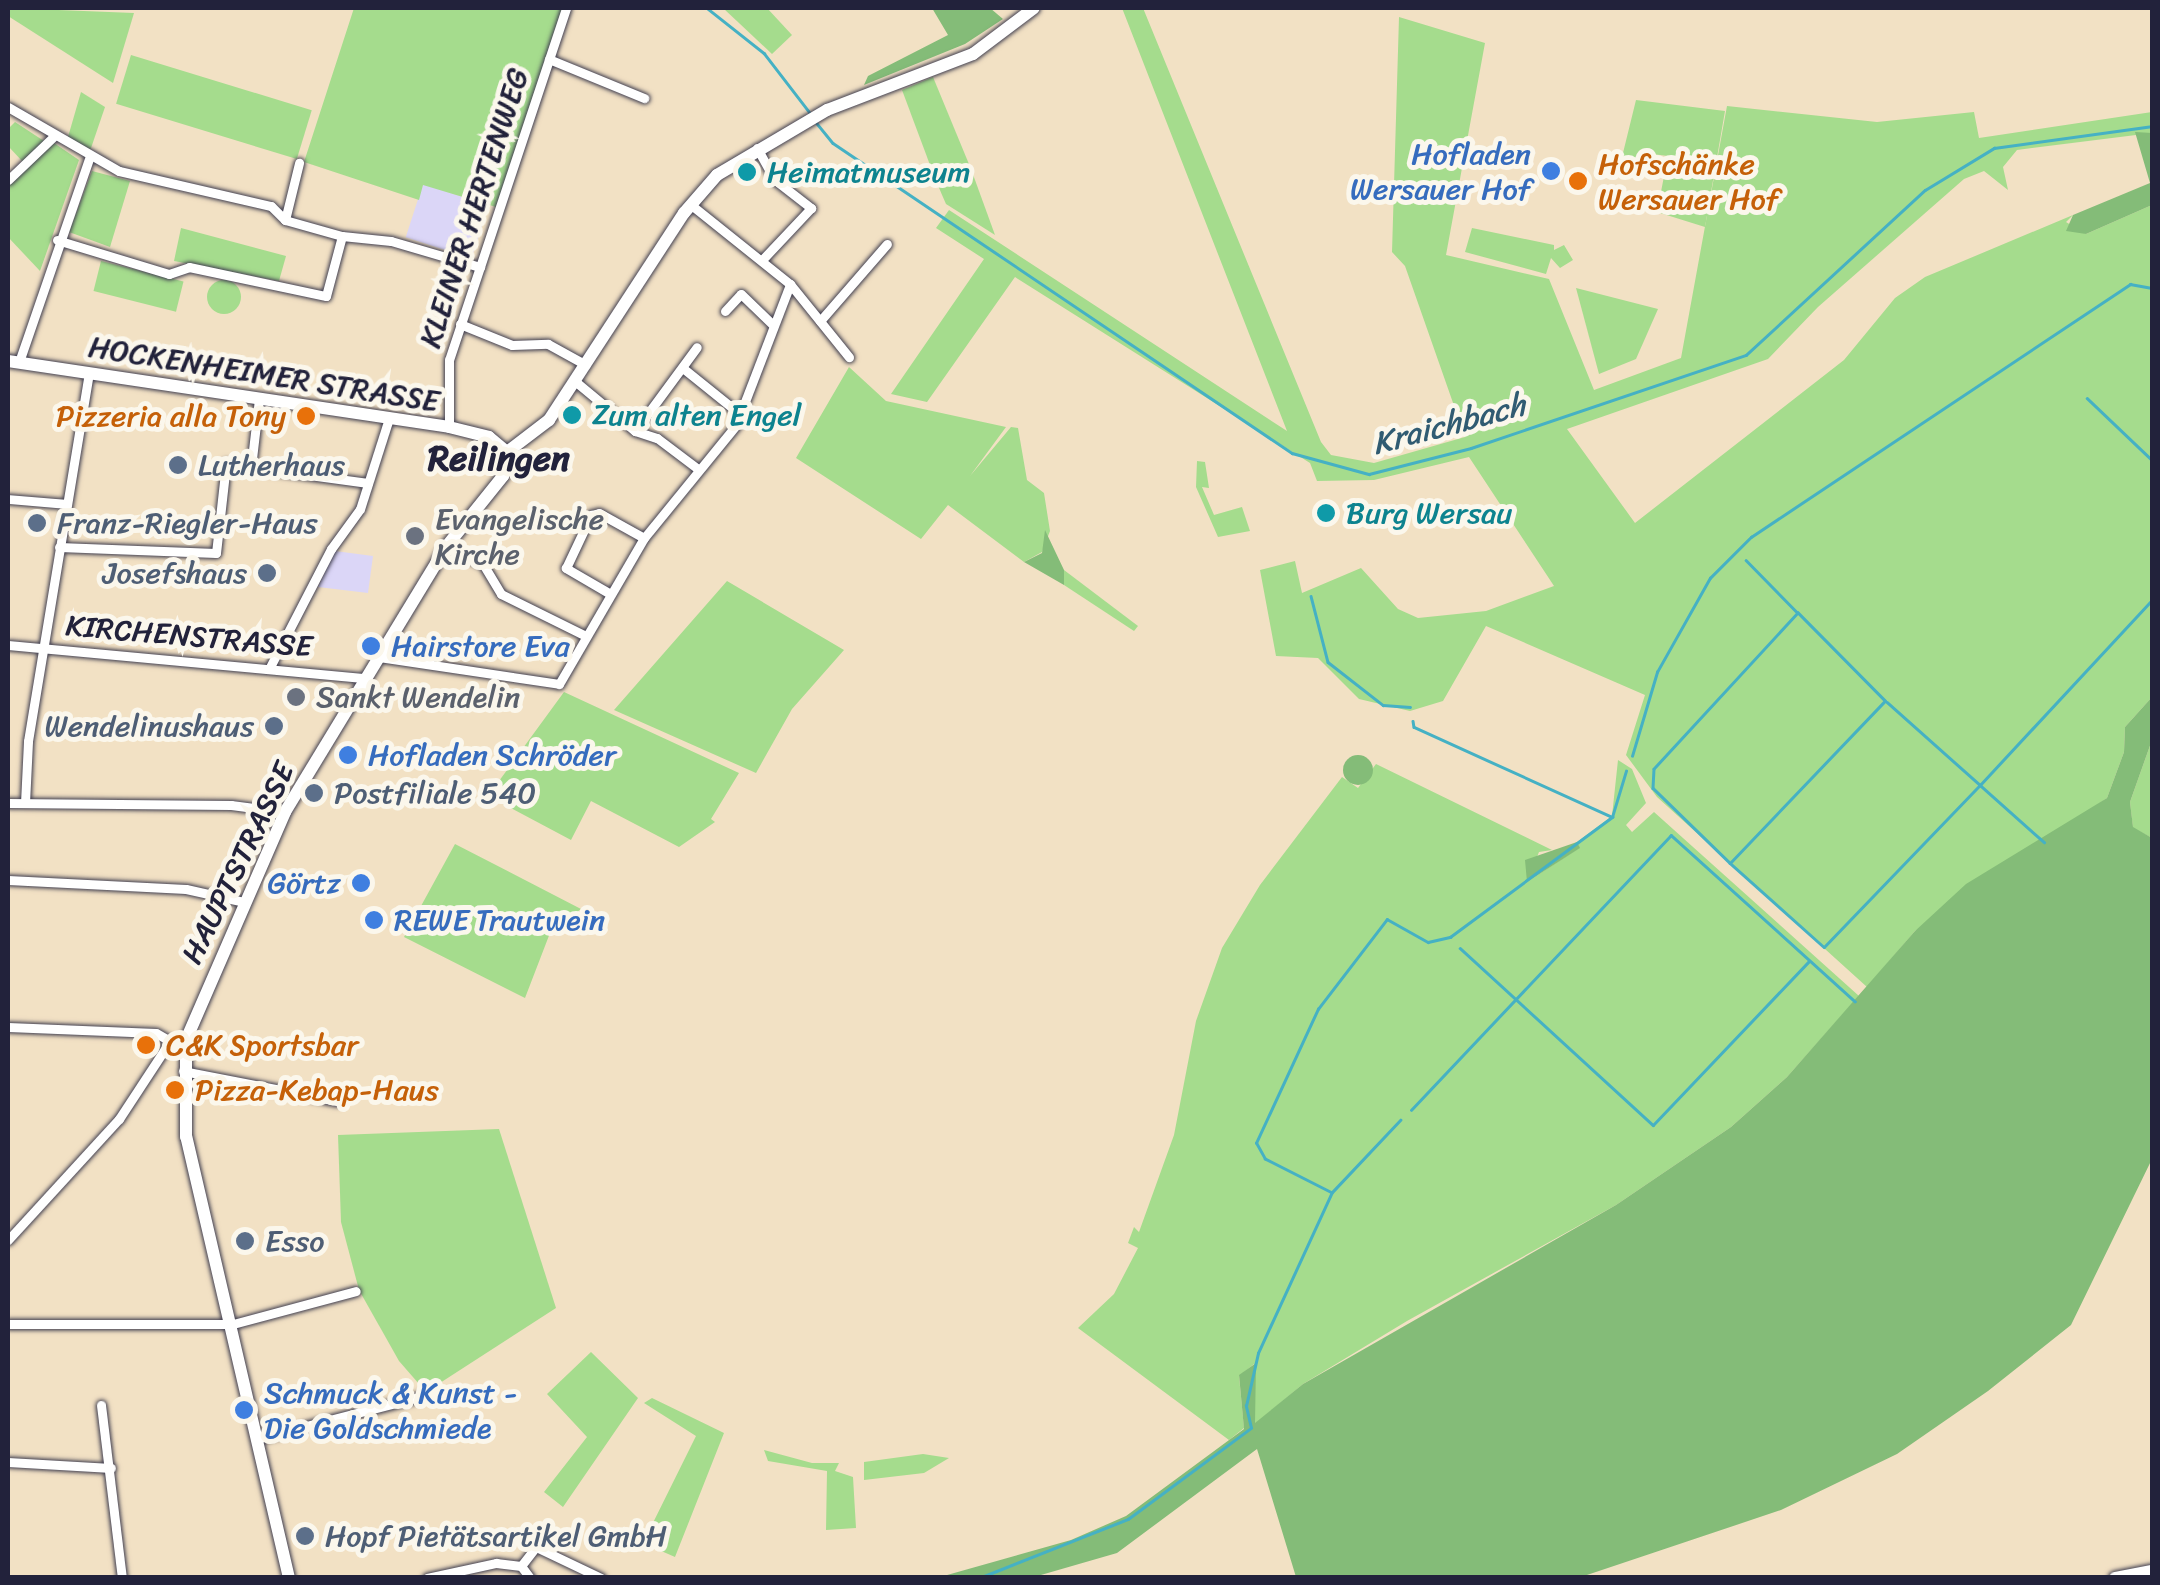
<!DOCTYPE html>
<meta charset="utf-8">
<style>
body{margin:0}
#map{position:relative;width:2160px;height:1585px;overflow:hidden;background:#f2e1c4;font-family:Sriracha,sans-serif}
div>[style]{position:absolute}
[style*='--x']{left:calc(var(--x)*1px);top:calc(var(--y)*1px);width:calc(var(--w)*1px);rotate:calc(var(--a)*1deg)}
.built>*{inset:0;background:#dbd6f7;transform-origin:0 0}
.green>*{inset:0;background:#a5dc8d;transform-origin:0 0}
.round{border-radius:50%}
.forest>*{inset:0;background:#84bc78}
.stream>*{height:2.5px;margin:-1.25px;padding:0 1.25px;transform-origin:1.25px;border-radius:1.25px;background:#45b1c4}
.roads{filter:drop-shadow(0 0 2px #413f50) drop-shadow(0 0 2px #413f50)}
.street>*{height:9px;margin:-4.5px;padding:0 4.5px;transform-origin:4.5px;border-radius:4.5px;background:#fff}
.secondary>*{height:12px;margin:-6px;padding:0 6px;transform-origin:6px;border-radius:6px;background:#fff}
.dots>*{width:28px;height:28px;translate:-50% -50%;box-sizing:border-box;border:5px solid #fbf7ec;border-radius:50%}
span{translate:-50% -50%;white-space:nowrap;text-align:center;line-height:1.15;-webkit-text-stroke:10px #fbf7ec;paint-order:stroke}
.shop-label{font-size:30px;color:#366cbe}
.right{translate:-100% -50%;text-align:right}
.left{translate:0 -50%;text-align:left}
.food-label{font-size:30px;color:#c56008}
.culture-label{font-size:30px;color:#0d838f}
.street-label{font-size:30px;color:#22223b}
.service-label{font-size:30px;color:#4e5e75}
.worship-label{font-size:30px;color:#5b616d}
.water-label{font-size:32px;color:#305b72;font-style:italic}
.quarter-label{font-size:35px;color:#22223b;font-weight:700}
.frame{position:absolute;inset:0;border:10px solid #22223b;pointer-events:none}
</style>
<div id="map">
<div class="built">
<i style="left:423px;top:184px;width:69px;height:56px;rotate:18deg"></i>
<i style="clip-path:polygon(335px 551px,373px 556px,368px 593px,318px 587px)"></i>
</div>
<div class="green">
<i style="clip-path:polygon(8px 8px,134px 13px,113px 83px,8px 16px)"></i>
<i style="clip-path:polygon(354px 8px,562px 8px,496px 207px,423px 185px,419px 200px,304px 162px)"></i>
<i style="clip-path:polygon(723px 8px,767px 8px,792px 35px,772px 54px)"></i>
<i style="clip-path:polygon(1122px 8px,1143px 8px,1321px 442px,1331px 455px,1374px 463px,1465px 437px,1405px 266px,1392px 252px,1399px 17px,1485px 43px,1446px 255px,1549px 279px,1594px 390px,1681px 358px,1727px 106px,1877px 122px,1974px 112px,1979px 138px,2152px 112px,2152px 133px,2017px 150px,2003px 167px,2008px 190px,1984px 171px,1964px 179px,1818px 307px,1768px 359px,1567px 429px,1635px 523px,1844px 360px,1895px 298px,1925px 277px,2073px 215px,2066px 222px,2086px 234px,2152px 205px,2152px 697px,2125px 727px,2124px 752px,2107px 798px,1915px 931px,1867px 987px,1657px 797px,1626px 755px,1645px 695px,1486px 626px,1443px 701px,1410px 711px,1359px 699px,1318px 658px,1276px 656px,1260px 570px,1295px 561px,1302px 593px,1361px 568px,1398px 609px,1418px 618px,1486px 611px,1554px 586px,1469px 457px,1374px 480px,1317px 481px,1310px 463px,1015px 277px,927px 402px,891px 394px,984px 259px,936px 228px,949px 210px,1287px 431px)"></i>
<i style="left:131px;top:55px;width:189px;height:51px;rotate:17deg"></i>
<i style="clip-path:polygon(933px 77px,971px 169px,995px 235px,946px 204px,936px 181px,902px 90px)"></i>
<i style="clip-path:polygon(81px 92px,105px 107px,90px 151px,68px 137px)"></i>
<i style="clip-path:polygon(1636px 100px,1725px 111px,1705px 227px,1657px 212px,1668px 156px,1644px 153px,1641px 163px,1622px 157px)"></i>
<i style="clip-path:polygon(15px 122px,44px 141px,23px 162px,8px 146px,8px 129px)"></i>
<i style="clip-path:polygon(54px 143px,79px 160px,40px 271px,8px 237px,8px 185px)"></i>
<i style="clip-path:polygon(92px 171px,130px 181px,110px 247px,69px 232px)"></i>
<i style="clip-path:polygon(181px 228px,286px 256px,279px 281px,174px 261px)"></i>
<i style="clip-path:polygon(1472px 228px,1554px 245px,1554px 250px,1564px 245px,1573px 260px,1560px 268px,1551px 258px,1546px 274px,1465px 252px)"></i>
<i style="left:101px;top:261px;width:85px;height:31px;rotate:14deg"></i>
<i class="round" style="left:207px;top:280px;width:34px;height:34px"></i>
<i style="clip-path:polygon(1576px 288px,1658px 309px,1636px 359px,1599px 374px)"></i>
<i style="clip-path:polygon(849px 367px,886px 401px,1006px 427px,970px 476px,1011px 427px,1018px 428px,1027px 480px,1044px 493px,1050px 531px,1042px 552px,1024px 562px,948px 505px,921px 539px,796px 458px)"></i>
<i style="clip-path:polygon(1197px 461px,1205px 462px,1209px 488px,1202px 487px,1214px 515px,1242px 507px,1250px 531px,1218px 537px,1196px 487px)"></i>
<i style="clip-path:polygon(1064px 570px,1138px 626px,1134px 631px,1064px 585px)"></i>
<i style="clip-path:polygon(727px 581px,844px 650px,792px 709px,756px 773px,614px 710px)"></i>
<i style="clip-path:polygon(564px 692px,739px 773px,711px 819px,715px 822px,679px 847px,591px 801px,571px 840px,488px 796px)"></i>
<i style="clip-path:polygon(2152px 740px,2152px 838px,2133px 828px,2130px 802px)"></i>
<i style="clip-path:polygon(1618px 760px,1632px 769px,1646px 803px,1626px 825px,1632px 832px,1654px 812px,1859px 996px,1787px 1077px,1731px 1127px,1616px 1205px,1407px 1321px,1303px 1384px,1255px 1424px,1254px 1364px,1239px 1376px,1244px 1428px,1229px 1440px,1078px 1328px,1114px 1294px,1138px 1248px,1128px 1243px,1134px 1227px,1139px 1232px,1174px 1135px,1196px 1021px,1222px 948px,1260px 885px,1342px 777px,1358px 788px,1376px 764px,1552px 850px,1539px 852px,1527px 882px,1579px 848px,1577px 842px,1612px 816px)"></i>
<i style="clip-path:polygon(455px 844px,581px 909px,550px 933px,525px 998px,404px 937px)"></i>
<i style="clip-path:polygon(499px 1129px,556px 1308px,426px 1392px,399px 1361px,359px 1290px,341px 1222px,338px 1135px)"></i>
<i style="clip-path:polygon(591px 1352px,638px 1398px,563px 1507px,544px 1492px,587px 1437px,547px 1394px)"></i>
<i style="clip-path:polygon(652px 1398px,724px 1433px,675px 1557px,643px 1543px,696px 1436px,644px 1403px)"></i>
<i style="clip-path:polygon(764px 1450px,812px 1463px,839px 1463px,835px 1471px,853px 1477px,856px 1528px,826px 1530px,827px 1471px,768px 1461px)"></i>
<i style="clip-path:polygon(923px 1454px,949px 1458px,924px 1473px,864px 1480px,864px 1462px)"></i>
</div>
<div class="forest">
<i style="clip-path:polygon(932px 8px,990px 8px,1003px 19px,965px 44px,864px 85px,868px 76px,948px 35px)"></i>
<i style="clip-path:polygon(2135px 132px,2152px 133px,2152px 205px,2086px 234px,2066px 231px,2073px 215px,2150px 183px)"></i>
<i style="clip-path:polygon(1045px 530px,1064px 570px,1064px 585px,1024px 562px,1042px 553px)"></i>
<i style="clip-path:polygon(2152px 697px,2152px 740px,2130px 802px,2133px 827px,2152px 838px,2152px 1159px,2071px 1325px,1988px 1391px,1897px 1454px,1781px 1510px,1581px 1577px,1296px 1577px,1257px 1449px,1117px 1553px,1034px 1577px,940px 1577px,1071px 1540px,1126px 1516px,1244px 1429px,1239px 1375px,1256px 1363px,1255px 1423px,1303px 1384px,1616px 1205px,1731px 1127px,1787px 1077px,1915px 931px,1966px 884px,2107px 798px,2124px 752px,2125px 727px)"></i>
<i class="round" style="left:1343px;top:755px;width:30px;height:30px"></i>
<i style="clip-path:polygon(1577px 842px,1580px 848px,1527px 882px,1525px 860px)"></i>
</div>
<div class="stream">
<i style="--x:707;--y:8;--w:73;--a:38.3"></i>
<i style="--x:764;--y:53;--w:77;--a:52.4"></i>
<i style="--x:815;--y:121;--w:28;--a:51"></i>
<i style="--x:833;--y:143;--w:554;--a:34.03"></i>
<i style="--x:1292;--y:453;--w:80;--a:15.3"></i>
<i style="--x:1369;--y:474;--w:105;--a:-14.3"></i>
<i style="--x:1471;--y:448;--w:290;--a:-18.7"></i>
<i style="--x:1746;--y:355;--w:243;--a:-42.7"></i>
<i style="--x:1925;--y:190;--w:81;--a:-31.3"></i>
<i style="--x:1994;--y:148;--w:160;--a:-7.9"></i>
<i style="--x:2087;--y:398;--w:90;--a:43.6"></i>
<i style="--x:1746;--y:560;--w:73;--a:45.6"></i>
<i style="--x:1311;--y:596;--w:68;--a:75.6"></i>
<i style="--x:1328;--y:662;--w:70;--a:38"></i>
<i style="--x:1383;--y:705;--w:27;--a:4"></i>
<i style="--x:1887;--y:702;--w:125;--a:41.7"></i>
<i style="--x:1980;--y:785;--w:253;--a:-47.1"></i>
<i style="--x:1413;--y:721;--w:6;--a:81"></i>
<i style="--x:1414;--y:727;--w:217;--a:24.4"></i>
<i style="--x:1612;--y:817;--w:48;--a:-73.1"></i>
<i style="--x:1632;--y:756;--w:88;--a:-73.4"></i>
<i style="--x:1657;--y:672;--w:108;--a:-60.6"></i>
<i style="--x:1710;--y:578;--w:58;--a:-45"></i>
<i style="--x:1751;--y:537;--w:456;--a:-33.7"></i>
<i style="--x:2130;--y:284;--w:22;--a:10"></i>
<i style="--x:1730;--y:863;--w:224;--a:-46.3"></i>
<i style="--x:1885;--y:701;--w:124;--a:-134.7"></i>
<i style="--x:1798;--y:613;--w:212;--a:132.7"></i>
<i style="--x:1654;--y:769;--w:19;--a:93"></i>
<i style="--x:1653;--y:788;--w:107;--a:44.2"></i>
<i style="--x:1730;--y:863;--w:126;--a:41.8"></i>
<i style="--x:1824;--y:947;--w:225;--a:-46.1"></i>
<i style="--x:1980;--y:785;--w:86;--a:41.7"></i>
<i style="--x:1460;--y:948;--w:262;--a:42.5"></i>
<i style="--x:1653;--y:1125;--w:226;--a:-46.4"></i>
<i style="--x:1411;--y:1110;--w:378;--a:-46.6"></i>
<i style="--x:1671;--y:835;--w:248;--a:42.1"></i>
<i style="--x:1401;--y:1120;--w:100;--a:133.4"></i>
<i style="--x:1332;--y:1193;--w:75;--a:-153.1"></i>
<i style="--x:1265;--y:1159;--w:18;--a:-119"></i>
<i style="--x:1256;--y:1143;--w:148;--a:-65.2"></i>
<i style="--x:1318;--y:1009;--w:113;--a:-52.5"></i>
<i style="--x:1387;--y:919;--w:47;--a:29.3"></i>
<i style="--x:1428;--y:942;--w:23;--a:-13"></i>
<i style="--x:1450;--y:937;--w:202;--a:-36.5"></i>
<i style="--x:979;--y:1578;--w:160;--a:-21.6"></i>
<i style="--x:1128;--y:1519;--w:153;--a:-36.5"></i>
<i style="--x:1251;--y:1428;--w:23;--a:-103"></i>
<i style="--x:1246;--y:1406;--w:54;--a:-77.2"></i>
<i style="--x:1258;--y:1353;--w:175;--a:-65.3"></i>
</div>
<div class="roads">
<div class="street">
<i style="--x:549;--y:59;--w:103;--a:22.3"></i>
<i style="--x:8;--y:107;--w:128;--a:30"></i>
<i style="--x:119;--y:171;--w:156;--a:13"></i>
<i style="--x:271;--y:206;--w:20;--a:45"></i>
<i style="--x:285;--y:220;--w:59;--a:15.7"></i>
<i style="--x:342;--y:236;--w:49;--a:5.8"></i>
<i style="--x:391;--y:241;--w:93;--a:16.3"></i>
<i style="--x:757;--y:148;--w:37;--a:61"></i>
<i style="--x:775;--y:180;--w:46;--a:37.9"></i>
<i style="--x:811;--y:208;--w:71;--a:133.3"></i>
<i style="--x:8;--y:180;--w:62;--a:-43.7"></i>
<i style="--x:690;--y:204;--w:128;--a:38.7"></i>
<i style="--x:790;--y:284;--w:94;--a:51.1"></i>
<i style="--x:285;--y:220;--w:59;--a:-76.2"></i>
<i style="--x:57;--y:240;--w:117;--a:16.9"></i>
<i style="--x:169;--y:274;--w:21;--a:-19"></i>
<i style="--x:189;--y:267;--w:140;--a:12"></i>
<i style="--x:326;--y:296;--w:62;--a:-75.1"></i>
<i style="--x:725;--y:311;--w:23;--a:-47"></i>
<i style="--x:741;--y:294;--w:45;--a:44.1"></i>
<i style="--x:820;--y:321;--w:102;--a:-49"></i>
<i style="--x:460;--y:324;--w:56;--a:22"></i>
<i style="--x:512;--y:345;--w:36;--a:-2"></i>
<i style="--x:548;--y:344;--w:43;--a:28.9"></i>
<i style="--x:19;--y:362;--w:215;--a:-71"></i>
<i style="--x:684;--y:369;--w:73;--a:38.9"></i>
<i style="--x:576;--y:382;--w:77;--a:39.7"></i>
<i style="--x:635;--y:431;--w:23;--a:18"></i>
<i style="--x:657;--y:438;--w:51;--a:37.1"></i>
<i style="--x:259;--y:399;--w:68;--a:96.7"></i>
<i style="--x:251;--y:467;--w:118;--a:7.8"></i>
<i style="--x:449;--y:427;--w:67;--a:-90"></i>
<i style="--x:449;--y:360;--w:371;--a:-71.6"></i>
<i style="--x:635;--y:431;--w:104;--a:-53.6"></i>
<i style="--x:8;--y:499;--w:58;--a:4.9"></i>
<i style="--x:59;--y:547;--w:157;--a:2.2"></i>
<i style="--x:216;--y:553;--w:90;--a:-83.6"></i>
<i style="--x:226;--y:464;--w:25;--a:7"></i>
<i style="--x:446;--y:547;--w:41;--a:24.7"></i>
<i style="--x:483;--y:564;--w:35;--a:59"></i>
<i style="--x:501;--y:594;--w:93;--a:26.3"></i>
<i style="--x:607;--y:592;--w:48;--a:-149.7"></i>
<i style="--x:566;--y:568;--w:59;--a:-64.7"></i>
<i style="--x:591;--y:515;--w:8;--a:-14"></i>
<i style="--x:599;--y:513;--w:51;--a:29.1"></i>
<i style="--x:8;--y:645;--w:359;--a:5.3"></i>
<i style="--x:379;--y:657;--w:182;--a:8.5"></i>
<i style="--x:559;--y:684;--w:169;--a:-59.8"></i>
<i style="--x:644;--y:538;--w:146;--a:-50.8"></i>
<i style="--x:736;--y:425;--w:151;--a:-69"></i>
<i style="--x:270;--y:667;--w:133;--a:-62.7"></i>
<i style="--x:331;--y:549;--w:49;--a:-54.1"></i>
<i style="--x:360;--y:509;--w:96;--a:-72.3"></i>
<i style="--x:8;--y:803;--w:223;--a:0.5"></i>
<i style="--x:231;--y:805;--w:54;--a:7.4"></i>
<i style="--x:25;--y:803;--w:62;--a:-87.2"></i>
<i style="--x:28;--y:741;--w:373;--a:-80.6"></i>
<i style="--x:8;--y:880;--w:178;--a:2.9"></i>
<i style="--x:186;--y:889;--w:59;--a:12.6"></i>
<i style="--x:8;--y:1027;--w:148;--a:2.3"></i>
<i style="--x:156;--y:1033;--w:16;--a:30"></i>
<i style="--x:170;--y:1041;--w:16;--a:-4"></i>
<i style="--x:183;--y:1071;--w:158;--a:11"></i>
<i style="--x:8;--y:1240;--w:164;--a:-47.5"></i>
<i style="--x:119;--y:1119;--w:93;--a:-56.8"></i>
<i style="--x:8;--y:1324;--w:225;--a:0"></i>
<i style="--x:233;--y:1324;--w:127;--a:-15"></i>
<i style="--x:101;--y:1405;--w:174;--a:83.1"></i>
<i style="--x:260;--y:1438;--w:171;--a:-14.5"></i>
<i style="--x:8;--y:1462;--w:103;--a:3.3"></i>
<i style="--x:521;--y:1566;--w:24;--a:-52"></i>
<i style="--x:536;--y:1547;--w:72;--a:25.5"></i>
<i style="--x:427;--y:1578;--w:71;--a:-12.3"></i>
<i style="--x:496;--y:1563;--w:25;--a:7"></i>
<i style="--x:521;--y:1566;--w:15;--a:53"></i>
</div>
<div class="secondary">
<i style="--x:8;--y:361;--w:446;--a:8.5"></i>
<i style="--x:449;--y:427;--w:41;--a:14"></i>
<i style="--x:489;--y:437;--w:23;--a:40"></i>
<i style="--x:507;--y:452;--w:53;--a:-37.3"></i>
<i style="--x:549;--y:420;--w:247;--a:-56.9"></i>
<i style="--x:684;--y:213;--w:50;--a:-49"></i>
<i style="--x:717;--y:175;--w:128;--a:-30.6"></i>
<i style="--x:827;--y:110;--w:156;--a:-21"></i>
<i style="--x:973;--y:54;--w:76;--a:-37"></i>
<i style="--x:289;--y:1578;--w:453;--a:-103.1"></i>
<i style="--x:186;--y:1137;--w:97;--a:-90"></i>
<i style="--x:186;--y:1040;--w:249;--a:-66.5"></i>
<i style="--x:285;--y:812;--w:310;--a:-58.7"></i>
<i style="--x:446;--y:547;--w:91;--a:-51.2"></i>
<i style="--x:503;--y:476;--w:24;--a:-81"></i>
<i style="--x:2115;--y:1578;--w:38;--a:-11"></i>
</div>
</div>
<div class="dots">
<i style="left:1551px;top:171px;background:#3f7fe0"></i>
<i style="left:747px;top:172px;background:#0f9aa8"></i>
<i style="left:1578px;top:181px;background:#e8710a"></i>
<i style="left:572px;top:415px;background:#0f9aa8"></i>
<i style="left:306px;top:416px;background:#e8710a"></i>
<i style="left:178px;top:465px;background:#5c6f8a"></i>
<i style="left:1326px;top:513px;background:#0f9aa8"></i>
<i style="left:37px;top:523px;background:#5c6f8a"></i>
<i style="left:415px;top:536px;background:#6b7280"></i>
<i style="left:267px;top:573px;background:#5c6f8a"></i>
<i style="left:371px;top:646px;background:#3f7fe0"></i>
<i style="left:296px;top:697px;background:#6b7280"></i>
<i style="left:274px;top:726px;background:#5c6f8a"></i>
<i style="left:348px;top:755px;background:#3f7fe0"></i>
<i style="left:314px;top:793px;background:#5c6f8a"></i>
<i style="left:361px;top:883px;background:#3f7fe0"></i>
<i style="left:374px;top:920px;background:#3f7fe0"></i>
<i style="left:146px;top:1045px;background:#e8710a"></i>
<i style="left:175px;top:1090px;background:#e8710a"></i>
<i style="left:245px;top:1241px;background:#5c6f8a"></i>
<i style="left:244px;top:1410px;background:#3f7fe0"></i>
<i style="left:305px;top:1536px;background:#5c6f8a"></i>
</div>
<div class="shop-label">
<span class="right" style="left:1531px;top:171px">Hofladen<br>Wersauer Hof</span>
<span class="left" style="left:391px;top:646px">Hairstore Eva</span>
<span class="left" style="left:368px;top:755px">Hofladen Schröder</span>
<span class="right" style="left:341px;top:883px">Görtz</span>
<span class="left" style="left:394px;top:920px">REWE Trautwein</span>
<span class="left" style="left:264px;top:1410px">Schmuck &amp; Kunst -<br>Die Goldschmiede</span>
</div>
<div class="food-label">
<span class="left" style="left:1598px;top:181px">Hofschänke<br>Wersauer Hof</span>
<span class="right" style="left:286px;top:416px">Pizzeria alla Tony</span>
<span class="left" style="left:166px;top:1045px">C&amp;K Sportsbar</span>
<span class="left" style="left:195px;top:1090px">Pizza-Kebap-Haus</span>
</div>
<div class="culture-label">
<span class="left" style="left:767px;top:172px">Heimatmuseum</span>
<span class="left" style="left:592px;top:415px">Zum alten Engel</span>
<span class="left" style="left:1346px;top:513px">Burg Wersau</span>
</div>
<div class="street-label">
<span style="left:474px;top:208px;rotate:-72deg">KLEINER HERTENWEG</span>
<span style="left:264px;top:374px;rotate:9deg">HOCKENHEIMER STRASSE</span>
<span style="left:189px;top:636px;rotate:5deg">KIRCHENSTRASSE</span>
<span style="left:238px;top:863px;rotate:-64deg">HAUPTSTRASSE</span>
</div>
<div class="service-label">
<span class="left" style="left:198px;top:465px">Lutherhaus</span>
<span class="left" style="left:57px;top:523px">Franz-Riegler-Haus</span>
<span class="right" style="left:247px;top:573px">Josefshaus</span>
<span class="right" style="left:254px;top:726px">Wendelinushaus</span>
<span class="left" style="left:334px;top:793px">Postfiliale 540</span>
<span class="left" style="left:265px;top:1241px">Esso</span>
<span class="left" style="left:325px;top:1536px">Hopf Pietätsartikel GmbH</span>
</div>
<div class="worship-label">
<span class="left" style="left:435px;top:536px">Evangelische<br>Kirche</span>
<span class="left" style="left:316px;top:697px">Sankt Wendelin</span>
</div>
<div class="water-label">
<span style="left:1449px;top:425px;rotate:-15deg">Kraichbach</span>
</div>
<div class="quarter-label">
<span style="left:499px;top:458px">Reilingen</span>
</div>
<div class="frame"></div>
</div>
